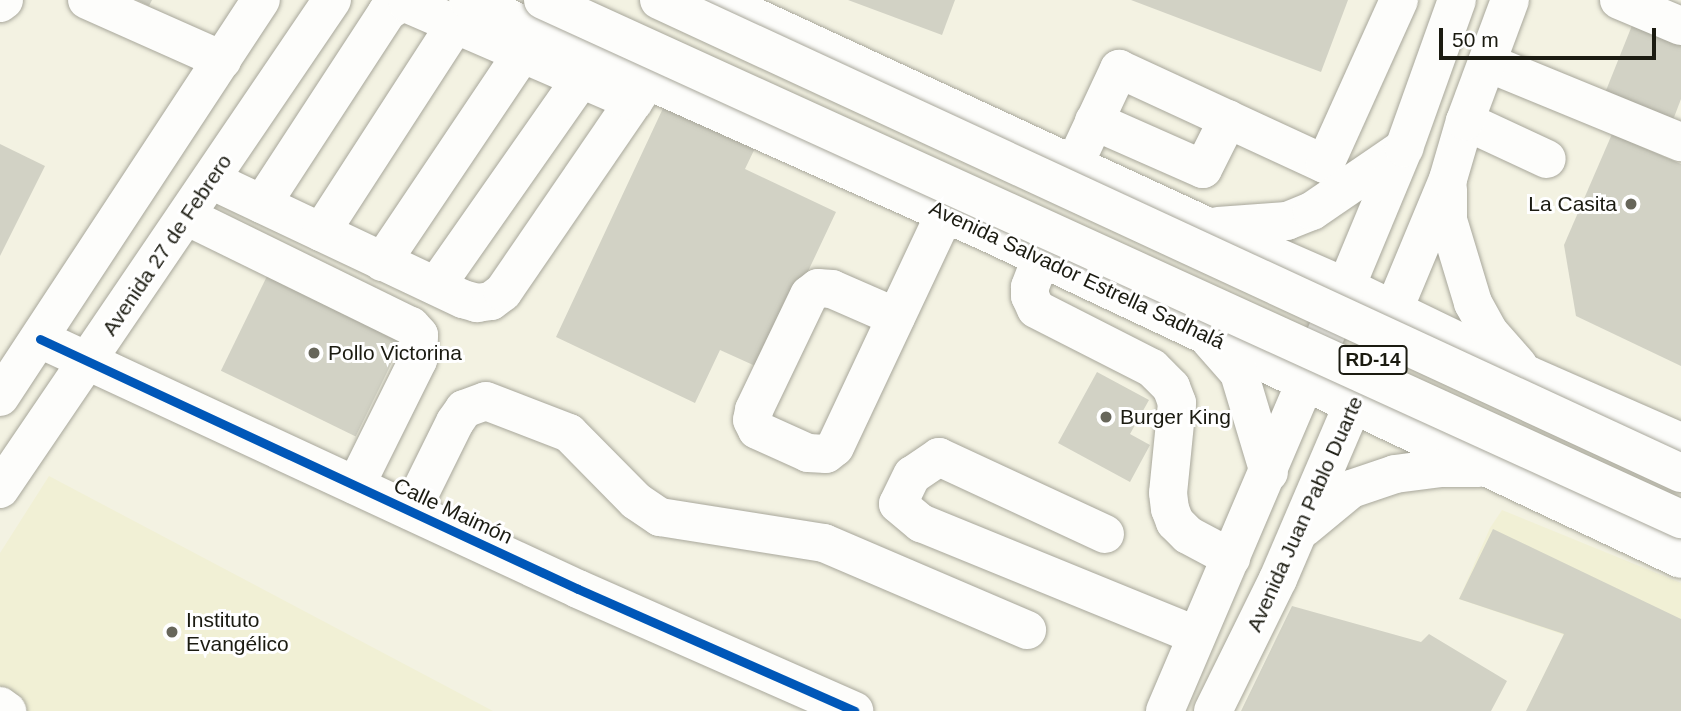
<!DOCTYPE html>
<meta charset="utf-8">
<style>
body{margin:0}
#map{position:relative;width:1681px;height:711px;overflow:hidden;background:#f3f2e2;font-family:Helvetica,sans-serif}
div>[style]{position:absolute}
[style*='--x']{left:calc(var(--x)*1px);top:calc(var(--y)*1px);width:calc(var(--w)*1px);rotate:calc(var(--a)*1deg)}
.built>*{inset:0;background:#f1f0d5}
.building>*{inset:0;background:#d2d2c5;transform-origin:0 0}
.roads{filter:drop-shadow(0 0 2px #a8a79b) drop-shadow(0 0 2px #a8a79b)}
.minor>*{height:38px;margin:-19px;padding:0 19px;transform-origin:19px;border-radius:19px;background:#fdfdfb}
.major>*{height:38px;margin:-19px;padding:0 19px;transform-origin:19px;border-radius:19px;background:#fdfdfb}
.bridges{filter:drop-shadow(0 0 2px #a8a79b) drop-shadow(0 0 2px #a8a79b)}
.highway-bridge>*{height:38px;margin:-19px;padding:0 19px;transform-origin:19px;border-radius:19px;background:#fdfdfb}
.cycleway>*{height:9px;margin:-4.5px;padding:0 4.5px;transform-origin:4.5px;border-radius:4.5px;background:#0057b8}
.dots>*{width:19px;height:19px;translate:-50% -50%;box-sizing:border-box;border:4px solid #fff;border-radius:50%}
span{translate:-50% -50%;white-space:nowrap;text-align:center;line-height:1.15;-webkit-text-stroke:6px #fff;paint-order:stroke}
.shield-label span{padding:2px 5px;background:#fff;border:2px solid;border-radius:5px;-webkit-text-stroke-width:0}
.shield-label{font-size:19px;color:#1b1b11;font-weight:700}
.poi-label{font-size:21px;color:#1b1b11}
.right{translate:-100% -50%;text-align:right}
.left{translate:0 -50%;text-align:left}
.street-label{font-size:21px;color:#1b1b11}
.scale{position:absolute;left:1439px;top:28px;width:217px;height:32px;box-sizing:border-box;border:4px solid #1b1b11;border-top:0;padding-left:9px;font-size:21px;line-height:24px;white-space:nowrap;color:#1b1b11;-webkit-text-stroke:5px #fff;paint-order:stroke}
</style>
<div id="map">
<div class="built">
<i style="clip-path:polygon(49px 476px,493px 711px,0 711px,0 553px)"></i>
<i style="clip-path:polygon(1502px 510px,1681px 583px,1681px 711px,1526px 711px,1564px 635px,1459px 599px,1490px 528px)"></i>
</div>
<div class="building">
<i style="clip-path:polygon(137px 0,152px 0,149px 6px)"></i>
<i style="clip-path:polygon(848px 0,955px 0,942px 35px)"></i>
<i style="clip-path:polygon(1131px 0,1348px 0,1321px 72px)"></i>
<i style="clip-path:polygon(1633px 23px,1681px 43px,1681px 99px,1673px 120px,1605px 93px)"></i>
<i style="clip-path:polygon(665px 104px,756px 146px,745px 169px,836px 212px,762px 369px,720px 350px,695px 403px,556px 337px)"></i>
<i style="clip-path:polygon(1612px 134px,1681px 164px,1681px 366px,1576px 316px,1564px 245px)"></i>
<i style="clip-path:polygon(0 144px,45px 166px,0 256px)"></i>
<i style="left:270px;top:270px;width:150px;height:112px;rotate:26deg"></i>
<i style="clip-path:polygon(1097px 372px,1149px 400px,1130px 434px,1150px 445px,1130px 482px,1058px 443px)"></i>
<i style="clip-path:polygon(1493px 529px,1681px 619px,1681px 711px,1526px 711px,1564px 634px,1459px 599px)"></i>
<i style="clip-path:polygon(1292px 606px,1421px 642px,1429px 634px,1507px 681px,1491px 711px,1241px 711px)"></i>
</div>
<div class="roads">
<div class="minor">
<i style="--x:87;--y:0;--w:148;--a:24"></i>
<i style="--x:1619;--y:0;--w:67;--a:22.8"></i>
<i style="--x:0;--y:3;--w:5;--a:-37"></i>
<i style="--x:1488;--y:63;--w:209;--a:22.3"></i>
<i style="--x:1094;--y:121;--w:119;--a:23.8"></i>
<i style="--x:1203;--y:169;--w:56;--a:-63.4"></i>
<i style="--x:1465;--y:121;--w:90;--a:24.9"></i>
<i style="--x:1075;--y:163;--w:104;--a:-64.9"></i>
<i style="--x:1119;--y:69;--w:227;--a:24.8"></i>
<i style="--x:1325;--y:164;--w:180;--a:-65.7"></i>
<i style="--x:211;--y:180;--w:279;--a:25.3"></i>
<i style="--x:463;--y:299;--w:15;--a:16"></i>
<i style="--x:477;--y:303;--w:14;--a:-8"></i>
<i style="--x:491;--y:301;--w:15;--a:-37"></i>
<i style="--x:503;--y:292;--w:258;--a:-55.6"></i>
<i style="--x:262;--y:204;--w:229;--a:-56.9"></i>
<i style="--x:387;--y:12;--w:14;--a:-34"></i>
<i style="--x:399;--y:4;--w:9;--a:0"></i>
<i style="--x:408;--y:4;--w:246;--a:23.4"></i>
<i style="--x:186;--y:216;--w:250;--a:26.1"></i>
<i style="--x:411;--y:326;--w:12;--a:48"></i>
<i style="--x:419;--y:335;--w:25;--a:92"></i>
<i style="--x:418;--y:360;--w:140;--a:116.4"></i>
<i style="--x:321;--y:232;--w:247;--a:-57.1"></i>
<i style="--x:1041;--y:258;--w:31;--a:111"></i>
<i style="--x:1030;--y:287;--w:9;--a:90"></i>
<i style="--x:1030;--y:296;--w:14;--a:65"></i>
<i style="--x:1036;--y:309;--w:130;--a:27"></i>
<i style="--x:1152;--y:368;--w:27;--a:45"></i>
<i style="--x:1171;--y:387;--w:17;--a:69"></i>
<i style="--x:1177;--y:403;--w:90;--a:95.7"></i>
<i style="--x:1168;--y:493;--w:16;--a:83"></i>
<i style="--x:1170;--y:509;--w:14;--a:69"></i>
<i style="--x:1175;--y:522;--w:18;--a:45"></i>
<i style="--x:1188;--y:535;--w:49;--a:28.1"></i>
<i style="--x:382;--y:262;--w:251;--a:-56.1"></i>
<i style="--x:436;--y:286;--w:253;--a:-55"></i>
<i style="--x:896;--y:317;--w:70;--a:-156.4"></i>
<i style="--x:832;--y:289;--w:14;--a:-176"></i>
<i style="--x:818;--y:288;--w:11;--a:142"></i>
<i style="--x:809;--y:295;--w:127;--a:115.6"></i>
<i style="--x:754;--y:410;--w:10;--a:101"></i>
<i style="--x:752;--y:420;--w:11;--a:63"></i>
<i style="--x:757;--y:430;--w:56;--a:24.3"></i>
<i style="--x:808;--y:453;--w:18;--a:3"></i>
<i style="--x:826;--y:454;--w:11;--a:-38"></i>
<i style="--x:835;--y:447;--w:259;--a:-64.8"></i>
<i style="--x:40;--y:339;--w:593;--a:24.92"></i>
<i style="--x:578;--y:589;--w:302;--a:23.8"></i>
<i style="--x:411;--y:511;--w:99;--a:-63.7"></i>
<i style="--x:455;--y:422;--w:16;--a:-55"></i>
<i style="--x:464;--y:409;--w:23;--a:-20"></i>
<i style="--x:486;--y:401;--w:89;--a:21.1"></i>
<i style="--x:569;--y:433;--w:95;--a:45.4"></i>
<i style="--x:636;--y:501;--w:29;--a:34"></i>
<i style="--x:660;--y:517;--w:166;--a:9"></i>
<i style="--x:824;--y:543;--w:221;--a:23.2"></i>
<i style="--x:1105;--y:534;--w:183;--a:-155.1"></i>
<i style="--x:939;--y:457;--w:32;--a:146"></i>
<i style="--x:912;--y:475;--w:32;--a:116"></i>
<i style="--x:898;--y:504;--w:30;--a:40"></i>
<i style="--x:921;--y:523;--w:297;--a:22.2"></i>
<i style="--x:0;--y:706;--w:9;--a:36"></i>
</div>
<div class="major">
<i style="--x:468;--y:0;--w:575;--a:24.11"></i>
<i style="--x:993;--y:235;--w:760;--a:25.22"></i>
<i style="--x:718;--y:0;--w:536;--a:24.84"></i>
<i style="--x:1204;--y:225;--w:155;--a:23.6"></i>
<i style="--x:1346;--y:287;--w:200;--a:25.8"></i>
<i style="--x:1526;--y:374;--w:169;--a:23.7"></i>
<i style="--x:1448;--y:189;--w:31;--a:90"></i>
<i style="--x:1448;--y:220;--w:87;--a:73.2"></i>
<i style="--x:1473;--y:303;--w:33;--a:61"></i>
<i style="--x:1489;--y:332;--w:44;--a:48.7"></i>
<i style="--x:1218;--y:226;--w:69;--a:-4.1"></i>
<i style="--x:1287;--y:221;--w:27;--a:-22"></i>
<i style="--x:1312;--y:211;--w:112;--a:-34.4"></i>
<i style="--x:1210;--y:340;--w:44;--a:48.7"></i>
<i style="--x:1239;--y:373;--w:104;--a:73.3"></i>
<i style="--x:0;--y:397;--w:475;--a:-56.7"></i>
<i style="--x:0;--y:489;--w:591;--a:-55.83"></i>
<i style="--x:1304;--y:528;--w:61;--a:-39.7"></i>
<i style="--x:1351;--y:489;--w:46;--a:-18.8"></i>
<i style="--x:1395;--y:474;--w:45;--a:-7.6"></i>
<i style="--x:1440;--y:468;--w:39;--a:0"></i>
<i style="--x:1165;--y:711;--w:461;--a:-66.9"></i>
<i style="--x:1346;--y:287;--w:151;--a:-67.4"></i>
<i style="--x:1404;--y:148;--w:157;--a:-70.3"></i>
<i style="--x:1213;--y:711;--w:147;--a:-63.8"></i>
<i style="--x:1278;--y:579;--w:294;--a:-66.8"></i>
<i style="--x:1394;--y:309;--w:141;--a:-67.4"></i>
<i style="--x:1448;--y:179;--w:60;--a:-73.7"></i>
<i style="--x:1465;--y:121;--w:129;--a:-69.6"></i>
</div>
</div>
<div class="bridges">
<div class="highway-bridge">
<i style="--x:543;--y:0;--w:1251;--a:24.52"></i>
<i style="--x:659;--y:0;--w:1126;--a:24.84"></i>
</div>
</div>
<div class="cycleway">
<i style="--x:40;--y:339;--w:593;--a:24.92"></i>
<i style="--x:578;--y:589;--w:302;--a:23.8"></i>
</div>
<div class="dots">
<i style="left:1631px;top:204px;background:#67665a"></i>
<i style="left:314px;top:353px;background:#67665a"></i>
<i style="left:1106px;top:417px;background:#67665a"></i>
<i style="left:172px;top:632px;background:#67665a"></i>
</div>
<div class="shield-label">
<span style="left:1373px;top:360px">RD-14</span>
</div>
<div class="poi-label">
<span class="right" style="left:1617px;top:204px">La Casita</span>
<span class="left" style="left:328px;top:353px">Pollo Victorina</span>
<span class="left" style="left:1120px;top:417px">Burger King</span>
<span class="left" style="left:186px;top:632px">Instituto<br>Evangélico</span>
</div>
<div class="street-label">
<span style="left:167px;top:245px;rotate:-56deg">Avenida 27 de Febrero</span>
<span style="left:1077px;top:275px;rotate:25deg">Avenida Salvador Estrella Sadhalá</span>
<span style="left:453px;top:511px;rotate:25deg">Calle Maimón</span>
<span style="left:1305px;top:514px;rotate:-66deg">Avenida Juan Pablo Duarte</span>
</div>
<div class="scale">50 m</div>
</div>
